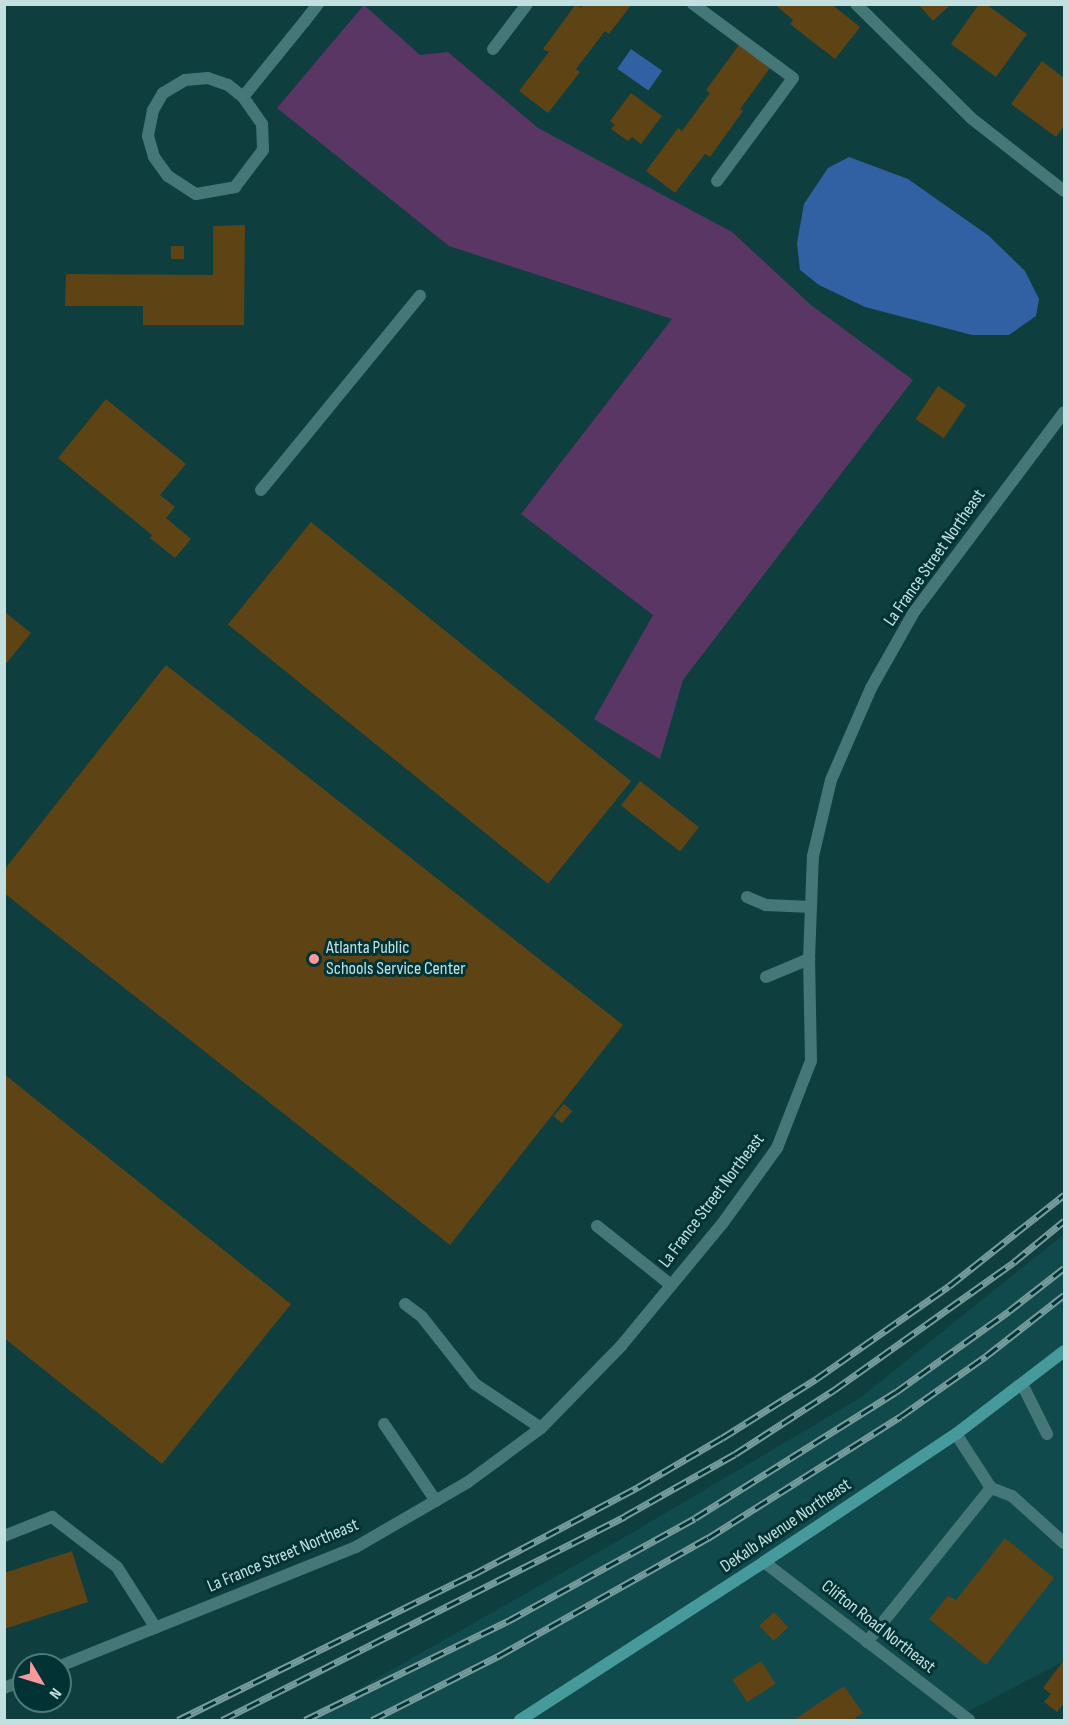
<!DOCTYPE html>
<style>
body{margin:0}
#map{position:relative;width:1069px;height:1725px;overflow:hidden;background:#0f3e3f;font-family:"Sofia Sans Condensed",sans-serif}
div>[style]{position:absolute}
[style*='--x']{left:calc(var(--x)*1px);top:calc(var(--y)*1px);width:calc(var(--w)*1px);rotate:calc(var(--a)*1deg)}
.built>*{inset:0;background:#104a4c}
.green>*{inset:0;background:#593664}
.water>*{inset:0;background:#3261a3;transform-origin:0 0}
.building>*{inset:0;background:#5e4315;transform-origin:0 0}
.service>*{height:12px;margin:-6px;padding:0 6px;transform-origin:6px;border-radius:6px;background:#457778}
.minor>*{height:12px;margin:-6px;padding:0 6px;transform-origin:6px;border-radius:6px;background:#457778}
.tertiary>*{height:12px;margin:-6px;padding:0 6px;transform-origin:6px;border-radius:6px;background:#457778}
.secondary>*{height:12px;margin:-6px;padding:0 6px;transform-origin:6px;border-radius:6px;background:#479a9c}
.rail>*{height:7px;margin-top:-3.5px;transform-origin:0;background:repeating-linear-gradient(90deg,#013335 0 14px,#779c9d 0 28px);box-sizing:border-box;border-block:2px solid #779c9d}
.dots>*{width:16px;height:16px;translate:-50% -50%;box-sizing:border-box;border:3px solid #013335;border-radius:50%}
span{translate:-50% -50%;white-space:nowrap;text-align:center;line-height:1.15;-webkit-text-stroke:6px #013335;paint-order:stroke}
.street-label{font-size:18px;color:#c3e0e1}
.poi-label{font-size:18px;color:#c3e0e1}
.left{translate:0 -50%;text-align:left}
.frame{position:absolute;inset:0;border:6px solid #c3e0e1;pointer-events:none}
.north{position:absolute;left:12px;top:1653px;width:60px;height:60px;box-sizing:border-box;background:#013335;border:2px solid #4f787a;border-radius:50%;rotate:128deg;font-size:16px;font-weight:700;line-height:24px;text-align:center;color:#c3e0e1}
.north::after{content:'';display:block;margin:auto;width:21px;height:27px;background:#f59b9e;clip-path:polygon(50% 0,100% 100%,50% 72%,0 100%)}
</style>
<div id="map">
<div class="built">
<i style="clip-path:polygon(1064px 1234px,1064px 1661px,952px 1720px,304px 1720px,635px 1531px,860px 1398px)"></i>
</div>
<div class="green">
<i style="clip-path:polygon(364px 5px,420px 55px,448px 52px,538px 128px,732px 232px,811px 305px,913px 380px,683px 680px,660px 759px,594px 719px,653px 615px,521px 514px,672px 319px,449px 246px,277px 108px)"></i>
</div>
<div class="water">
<i style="left:631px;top:49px;width:38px;height:24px;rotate:35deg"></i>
<i style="clip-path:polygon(849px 157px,908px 179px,989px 236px,1025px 271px,1039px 299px,1036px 316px,1009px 335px,972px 335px,865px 307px,819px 285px,800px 270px,797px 243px,804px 204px,828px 168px)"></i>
</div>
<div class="building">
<i style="clip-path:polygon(576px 4px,581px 8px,583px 4px,632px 4px,609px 34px,605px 31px,576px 69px,580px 72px,548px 113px,519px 91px,549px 52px,543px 49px)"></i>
<i style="clip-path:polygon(774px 4px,831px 4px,860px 27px,835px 59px,790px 24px,793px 20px)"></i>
<i style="clip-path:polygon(918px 4px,951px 4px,933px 21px)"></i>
<i style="clip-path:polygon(979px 4px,986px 4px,1027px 34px,996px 77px,951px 44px)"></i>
<i style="clip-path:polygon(739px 45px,770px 68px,740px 109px,743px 111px,710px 157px,705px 154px,675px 193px,646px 171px,678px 128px,682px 131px,710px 93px,706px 90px)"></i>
<i style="clip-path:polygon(1042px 61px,1064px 78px,1064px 126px,1056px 137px,1011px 104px)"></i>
<i style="clip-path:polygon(631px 93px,662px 116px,641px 144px,632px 137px,628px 141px,611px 129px,615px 125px,610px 121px)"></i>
<i style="clip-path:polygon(245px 225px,244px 325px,143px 325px,143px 306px,65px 306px,66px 274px,213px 275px,213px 226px)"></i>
<i style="left:171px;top:246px;width:13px;height:13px"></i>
<i style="left:938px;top:386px;width:34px;height:40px;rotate:34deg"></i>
<i style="clip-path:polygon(106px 399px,186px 464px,160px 495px,175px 507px,166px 518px,191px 539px,175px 558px,150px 538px,152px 535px,58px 458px)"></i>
<i style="left:311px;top:522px;width:412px;height:132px;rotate:39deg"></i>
<i style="clip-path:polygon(6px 613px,31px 633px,4px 666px,4px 616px)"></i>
<i style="clip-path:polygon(166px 665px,623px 1025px,450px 1245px,4px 893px,4px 870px)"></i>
<i style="left:640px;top:781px;width:75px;height:31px;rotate:38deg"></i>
<i style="clip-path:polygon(4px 1074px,291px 1304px,162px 1464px,4px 1338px)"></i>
<i style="left:564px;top:1104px;width:11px;height:16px;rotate:41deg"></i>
<i style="clip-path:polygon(1005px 1538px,1054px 1578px,986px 1665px,929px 1619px,948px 1596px,956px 1600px)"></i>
<i style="clip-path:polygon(72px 1551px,88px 1602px,4px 1629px,4px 1573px)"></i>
<i style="left:774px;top:1612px;width:21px;height:20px;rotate:47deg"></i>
<i style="clip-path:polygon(1064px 1660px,1064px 1706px,1063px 1705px,1057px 1712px,1044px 1702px,1051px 1694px,1043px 1688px)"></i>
<i style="left:761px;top:1661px;width:27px;height:34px;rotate:57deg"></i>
<i style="clip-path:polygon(844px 1686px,863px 1713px,855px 1718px,857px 1720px,794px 1720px)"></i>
</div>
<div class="service">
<i style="--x:243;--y:97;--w:19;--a:-141"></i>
<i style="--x:228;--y:85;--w:21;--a:-161"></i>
<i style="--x:208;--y:78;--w:23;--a:175"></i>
<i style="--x:185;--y:80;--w:26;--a:149"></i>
<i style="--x:163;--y:93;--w:20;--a:120"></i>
<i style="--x:153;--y:110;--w:26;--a:101"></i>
<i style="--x:148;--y:136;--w:22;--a:74"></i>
<i style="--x:154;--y:157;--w:24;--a:54"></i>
<i style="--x:168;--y:176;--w:33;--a:33"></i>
<i style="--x:196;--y:194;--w:40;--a:-10"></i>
<i style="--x:235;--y:187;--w:46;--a:-52.9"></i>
<i style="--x:263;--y:150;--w:26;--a:-92"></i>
<i style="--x:262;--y:124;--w:33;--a:-125"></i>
<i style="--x:243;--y:97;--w:97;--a:-50.9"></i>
<i style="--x:261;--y:490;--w:251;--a:-50.7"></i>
<i style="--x:747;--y:897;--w:21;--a:23"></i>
<i style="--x:766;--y:905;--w:45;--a:2.5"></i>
<i style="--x:766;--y:977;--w:47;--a:-22.7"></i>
<i style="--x:597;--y:1226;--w:95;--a:38.6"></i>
<i style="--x:405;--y:1304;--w:21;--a:37"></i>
<i style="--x:422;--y:1317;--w:85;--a:51.7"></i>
<i style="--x:475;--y:1384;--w:79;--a:33.7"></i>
<i style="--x:1022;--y:1384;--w:56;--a:63.4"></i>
<i style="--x:384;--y:1424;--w:93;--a:56"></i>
<i style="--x:991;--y:1488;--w:22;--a:21"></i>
<i style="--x:1012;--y:1496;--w:70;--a:42.1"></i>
<i style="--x:4;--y:1536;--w:52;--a:-21.6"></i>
<i style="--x:52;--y:1517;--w:82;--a:37.6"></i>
<i style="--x:117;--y:1567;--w:72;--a:57.4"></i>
<i style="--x:867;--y:1642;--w:198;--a:-51.2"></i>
<i style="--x:991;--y:1488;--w:64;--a:-122.9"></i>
</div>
<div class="minor">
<i style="--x:693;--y:4;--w:124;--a:36.5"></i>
<i style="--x:793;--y:78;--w:128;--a:126.4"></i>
<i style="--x:856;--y:4;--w:162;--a:44.7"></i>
<i style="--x:971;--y:118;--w:118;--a:38.1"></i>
<i style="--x:304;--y:22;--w:23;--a:-52"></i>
<i style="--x:493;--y:49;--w:56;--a:-52.9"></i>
<i style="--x:60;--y:1666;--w:319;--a:-21.9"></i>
<i style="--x:356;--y:1547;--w:129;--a:-30.1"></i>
<i style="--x:468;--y:1482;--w:91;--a:-36.5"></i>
<i style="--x:541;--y:1428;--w:115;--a:-45.7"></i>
<i style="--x:621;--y:1346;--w:158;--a:-50.4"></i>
<i style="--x:722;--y:1224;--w:94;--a:-54.1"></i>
<i style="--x:777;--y:1148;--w:93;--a:-68.7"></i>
<i style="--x:811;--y:1061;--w:102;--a:-91.1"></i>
<i style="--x:809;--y:959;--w:103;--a:-87.8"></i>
<i style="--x:813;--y:856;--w:78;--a:-76.7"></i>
<i style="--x:831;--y:780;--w:100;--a:-66.5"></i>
<i style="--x:871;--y:688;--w:87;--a:-60.5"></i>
<i style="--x:914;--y:612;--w:250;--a:-53.1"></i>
<i style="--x:4;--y:1688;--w:22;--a:-22"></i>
</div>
<div class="tertiary">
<i style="--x:764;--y:1562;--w:259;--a:37.6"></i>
</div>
<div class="secondary">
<i style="--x:520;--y:1720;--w:291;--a:-32.9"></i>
<i style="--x:764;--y:1562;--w:231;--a:-33.7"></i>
<i style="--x:956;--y:1434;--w:136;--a:-37.5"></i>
</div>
<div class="rail">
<i style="--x:178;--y:1720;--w:328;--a:-26.3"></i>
<i style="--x:472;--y:1575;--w:188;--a:-27.9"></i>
<i style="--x:638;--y:1487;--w:97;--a:-30.3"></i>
<i style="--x:722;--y:1438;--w:111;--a:-32.1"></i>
<i style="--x:816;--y:1379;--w:162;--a:-35"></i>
<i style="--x:949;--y:1286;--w:147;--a:-38.4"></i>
<i style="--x:222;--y:1720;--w:452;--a:-26.8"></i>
<i style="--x:625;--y:1516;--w:126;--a:-29.4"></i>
<i style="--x:735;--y:1454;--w:118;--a:-32.9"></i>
<i style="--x:834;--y:1390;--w:221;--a:-35.4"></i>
<i style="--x:1014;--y:1262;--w:65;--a:-39.4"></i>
<i style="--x:305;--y:1720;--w:226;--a:-26"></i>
<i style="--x:508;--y:1621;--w:213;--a:-28.8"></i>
<i style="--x:695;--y:1518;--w:237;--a:-32.1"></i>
<i style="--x:896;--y:1392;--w:139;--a:-35.6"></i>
<i style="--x:1009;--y:1311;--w:70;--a:-38"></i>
<i style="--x:372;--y:1720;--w:144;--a:-26.9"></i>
<i style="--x:500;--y:1655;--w:239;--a:-29.4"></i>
<i style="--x:708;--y:1538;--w:228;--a:-32.3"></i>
<i style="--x:901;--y:1416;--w:104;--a:-35.2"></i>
<i style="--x:986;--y:1356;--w:99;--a:-38"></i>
</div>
<div class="dots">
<i style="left:314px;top:959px;background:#f59b9e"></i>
</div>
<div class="street-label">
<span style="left:935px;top:558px;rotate:-55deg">La France Street Northeast</span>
<span style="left:712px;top:1201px;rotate:-53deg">La France Street Northeast</span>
<span style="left:786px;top:1526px;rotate:-34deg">DeKalb Avenue Northeast</span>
<span style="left:283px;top:1556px;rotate:-23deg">La France Street Northeast</span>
<span style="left:878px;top:1627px;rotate:38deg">Clifton Road Northeast</span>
</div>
<div class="poi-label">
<span class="left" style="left:326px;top:959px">Atlanta Public<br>Schools Service Center</span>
</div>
<div class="frame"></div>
<div class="north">N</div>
</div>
